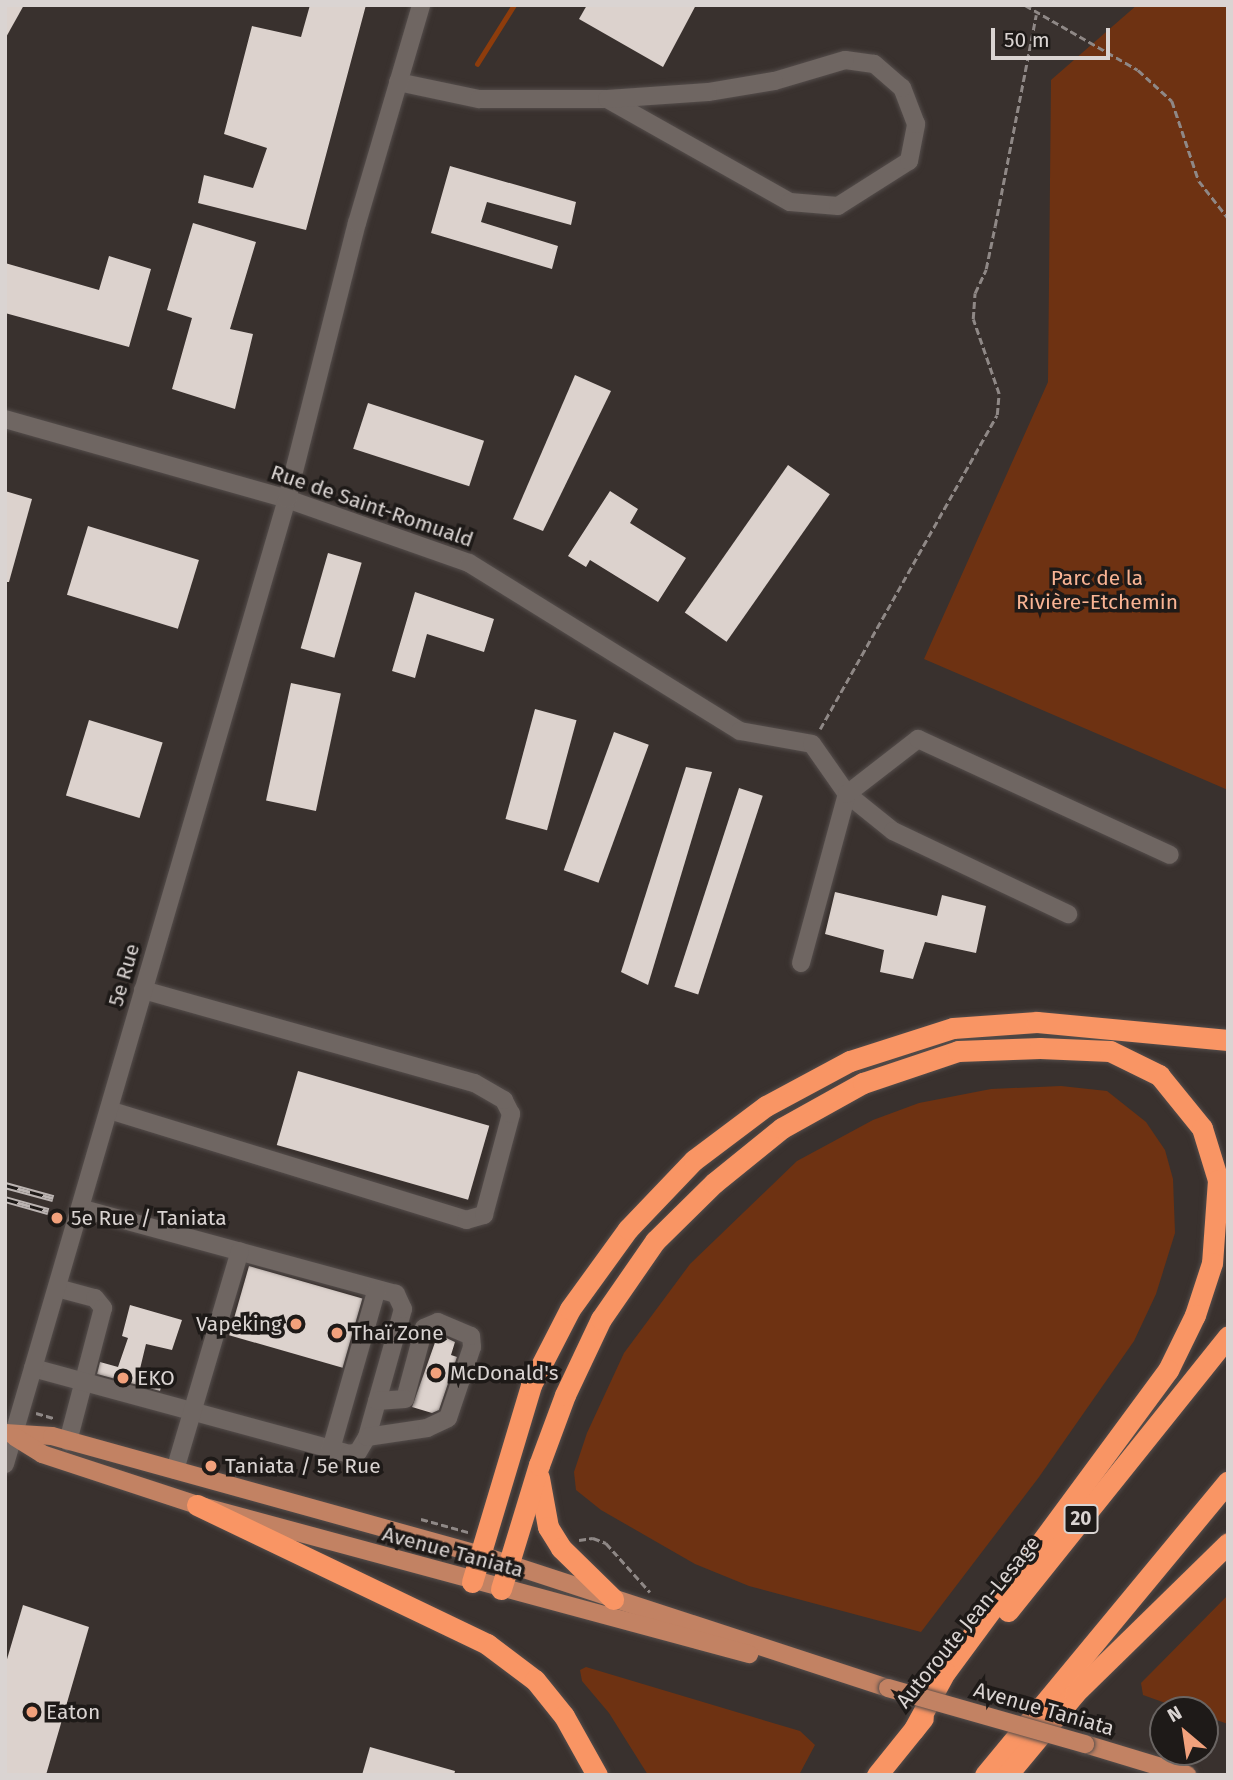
<!DOCTYPE html>
<meta charset="utf-8">
<style>
body{margin:0}
#map{position:relative;width:1233px;height:1780px;overflow:hidden;background:#39312e;font-family:"Fira Sans",sans-serif}
div>[style]{position:absolute}
[style*='--x']{left:calc(var(--x)*1px);top:calc(var(--y)*1px);width:calc(var(--w)*1px);rotate:calc(var(--a)*1deg)}
.green>*{inset:0;background:#6e3212}
.stream>*{height:4.5px;margin:-2.25px;padding:0 2.25px;transform-origin:2.25px;border-radius:2.25px;background:#8d3c0c}
.building>*{inset:0;background:#dcd2cd;transform-origin:0 0}
.path>*{height:2.5px;margin-top:-1.25px;transform-origin:0;background:repeating-linear-gradient(90deg,#8f8886 0 7px,transparent 0 10.5px)}
.roads{filter:drop-shadow(0 0 2px #544d4b) drop-shadow(0 0 2px #544d4b)}
.minor>*{height:18px;margin:-9px;padding:0 9px;transform-origin:9px;border-radius:9px;background:#6f6662}
.major>*{height:18px;margin:-9px;padding:0 9px;transform-origin:9px;border-radius:9px;background:#c28263}
.highway>*{height:21px;margin:-10.5px;padding:0 10.5px;transform-origin:10.5px;border-radius:10.5px;background:#f99564}
.rail>*{height:7px;margin-top:-3.5px;transform-origin:0;background:repeating-linear-gradient(90deg,#1e1a18 0 13px,#bbb4b2 0 26px);box-sizing:border-box;border-block:2px solid #bbb4b2}
.bridges{filter:drop-shadow(0 0 2px #544d4b) drop-shadow(0 0 2px #544d4b)}
.major-bridge>*{height:18px;margin:-9px;padding:0 9px;transform-origin:9px;border-radius:9px;background:#c28263}
.dots>*{width:19px;height:19px;translate:-50% -50%;box-sizing:border-box;border:4px solid #1e1a18;border-radius:50%}
span{translate:-50% -50%;white-space:nowrap;text-align:center;line-height:1.15;-webkit-text-stroke:7px #1e1a18;paint-order:stroke}
.shield-label span{padding:2px 5px;background:#1e1a18;border:2px solid;border-radius:5px;-webkit-text-stroke-width:0}
.shield-label{font-size:19px;color:#dad4d2;font-weight:700}
.street-label{font-size:21px;color:#dad4d2}
.park-label{font-size:21px;color:#f9b494}
.poi-label{font-size:21px;color:#dad4d2}
.left{translate:0 -50%;text-align:left}
.right{translate:-100% -50%;text-align:right}
.frame{position:absolute;inset:0;border:7px solid #dad4d2;pointer-events:none}
.north{position:absolute;left:1149px;top:1696px;width:70px;height:70px;box-sizing:border-box;background:#1e1a18;border:2px solid #696462;border-radius:50%;rotate:331deg;font-size:19px;font-weight:700;line-height:28px;text-align:center;color:#dad4d2}
.north::after{content:'';display:block;margin:auto;width:24px;height:32px;background:#f1a17c;clip-path:polygon(50% 0,100% 100%,50% 72%,0 100%)}
.scale{position:absolute;left:991px;top:28px;width:119px;height:32px;box-sizing:border-box;border:4px solid #dad4d2;border-top:0;padding-left:9px;font-size:21px;line-height:24px;white-space:nowrap;color:#dad4d2;-webkit-text-stroke:5px #1e1a18;paint-order:stroke}
</style>
<div id="map">
<div class="green">
<i style="clip-path:polygon(1137px 5px,1228px 5px,1228px 790px,924px 659px,1048px 382px,1051px 80px)"></i>
<i style="clip-path:polygon(1061px 1086px,1107px 1091px,1146px 1122px,1165px 1150px,1173px 1179px,1175px 1233px,1156px 1294px,1134px 1341px,1039px 1477px,921px 1632px,749px 1586px,695px 1564px,601px 1510px,576px 1490px,574px 1472px,587px 1433px,624px 1353px,690px 1264px,797px 1161px,873px 1120px,919px 1103px,991px 1089px)"></i>
<i style="clip-path:polygon(1228px 1595px,1228px 1724px,1205px 1716px,1205px 1710px,1185px 1710px,1143px 1695px,1141px 1683px)"></i>
<i style="clip-path:polygon(586px 1667px,800px 1731px,815px 1745px,799px 1775px,648px 1775px,609px 1713px,582px 1681px,580px 1670px)"></i>
</div>
<div class="stream">
<i style="--x:477;--y:64;--w:70;--a:-57.9"></i>
</div>
<div class="building">
<i style="clip-path:polygon(5px 5px,24px 5px,5px 39px)"></i>
<i style="clip-path:polygon(310px 5px,366px 5px,306px 230px,198px 203px,204px 175px,253px 188px,267px 148px,224px 134px,252px 26px,301px 37px)"></i>
<i style="clip-path:polygon(587px 5px,696px 5px,663px 67px,579px 19px)"></i>
<i style="clip-path:polygon(450px 166px,576px 202px,571px 225px,487px 202px,481px 222px,558px 246px,552px 269px,431px 233px)"></i>
<i style="clip-path:polygon(193px 223px,256px 242px,230px 329px,253px 334px,235px 409px,172px 389px,192px 318px,167px 310px)"></i>
<i style="clip-path:polygon(109px 256px,151px 269px,129px 347px,5px 313px,5px 263px,99px 290px)"></i>
<i style="clip-path:polygon(575px 375px,611px 391px,543px 531px,513px 519px)"></i>
<i style="left:368px;top:403px;width:122px;height:48px;rotate:18deg"></i>
<i style="left:788px;top:465px;width:51px;height:180px;rotate:35deg"></i>
<i style="clip-path:polygon(5px 491px,32px 499px,9px 582px,5px 582px)"></i>
<i style="clip-path:polygon(610px 491px,638px 509px,630px 523px,686px 558px,658px 602px,590px 560px,586px 567px,568px 556px)"></i>
<i style="left:88px;top:526px;width:116px;height:72px;rotate:17deg"></i>
<i style="left:328px;top:553px;width:35px;height:99px;rotate:16deg"></i>
<i style="clip-path:polygon(415px 592px,494px 619px,484px 652px,427px 634px,415px 678px,392px 671px)"></i>
<i style="left:291px;top:683px;width:51px;height:120px;rotate:12deg"></i>
<i style="left:535px;top:709px;width:43px;height:114px;rotate:15deg"></i>
<i style="left:89px;top:720px;width:77px;height:79px;rotate:17deg"></i>
<i style="left:614px;top:732px;width:37px;height:147px;rotate:20deg"></i>
<i style="clip-path:polygon(686px 767px,712px 772px,648px 985px,621px 972px)"></i>
<i style="left:739px;top:788px;width:25px;height:209px;rotate:18deg"></i>
<i style="clip-path:polygon(835px 892px,937px 916px,942px 895px,986px 906px,976px 953px,925px 942px,913px 979px,880px 972px,884px 950px,825px 934px)"></i>
<i style="left:298px;top:1071px;width:199px;height:77px;rotate:16deg"></i>
<i style="left:249px;top:1266px;width:118px;height:72px;rotate:16deg"></i>
<i style="clip-path:polygon(130px 1305px,182px 1320px,172px 1350px,146px 1344px,139px 1373px,163px 1380px,160px 1391px,97px 1374px,100px 1362px,118px 1367px,128px 1338px,122px 1336px)"></i>
<i style="clip-path:polygon(438px 1334px,455px 1342px,451px 1355px,457px 1357px,439px 1410px,432px 1413px,412px 1407px)"></i>
<i style="clip-path:polygon(23px 1605px,89px 1627px,46px 1775px,5px 1775px,5px 1666px)"></i>
<i style="clip-path:polygon(370px 1747px,455px 1771px,454px 1775px,362px 1775px)"></i>
</div>
<div class="path">
<i style="--x:1025;--y:5;--w:130;--a:29.9"></i>
<i style="--x:1138;--y:70;--w:46;--a:42.4"></i>
<i style="--x:1172;--y:101;--w:84;--a:71.4"></i>
<i style="--x:1199;--y:181;--w:47;--a:51.9"></i>
<i style="--x:820;--y:729;--w:360;--a:-60.6"></i>
<i style="--x:997;--y:415;--w:21;--a:-85"></i>
<i style="--x:999;--y:394;--w:79;--a:-109.1"></i>
<i style="--x:973;--y:319;--w:26;--a:-86"></i>
<i style="--x:975;--y:293;--w:26;--a:-65"></i>
<i style="--x:986;--y:269;--w:44;--a:-78.2"></i>
<i style="--x:995;--y:226;--w:215;--a:-79"></i>
<i style="--x:36;--y:1413;--w:18;--a:16"></i>
<i style="--x:421;--y:1519;--w:49;--a:15.5"></i>
<i style="--x:579;--y:1540;--w:14;--a:-8"></i>
<i style="--x:593;--y:1538;--w:14;--a:21"></i>
<i style="--x:606;--y:1543;--w:66;--a:48.1"></i>
</div>
<div class="roads">
<div class="minor">
<i style="--x:398;--y:82;--w:83;--a:11.9"></i>
<i style="--x:479;--y:99;--w:128;--a:0"></i>
<i style="--x:607;--y:99;--w:210;--a:29.4"></i>
<i style="--x:790;--y:202;--w:48;--a:4.8"></i>
<i style="--x:838;--y:206;--w:84;--a:-32.4"></i>
<i style="--x:909;--y:161;--w:38;--a:-79"></i>
<i style="--x:916;--y:124;--w:39;--a:-111"></i>
<i style="--x:902;--y:88;--w:37;--a:-139"></i>
<i style="--x:874;--y:64;--w:29;--a:-172"></i>
<i style="--x:845;--y:60;--w:74;--a:163.5"></i>
<i style="--x:774;--y:81;--w:67;--a:170.5"></i>
<i style="--x:708;--y:92;--w:101;--a:176"></i>
<i style="--x:5;--y:419;--w:293;--a:15.8"></i>
<i style="--x:287;--y:499;--w:193;--a:19.4"></i>
<i style="--x:469;--y:563;--w:319;--a:31.8"></i>
<i style="--x:740;--y:731;--w:73;--a:10.2"></i>
<i style="--x:812;--y:744;--w:61;--a:55"></i>
<i style="--x:847;--y:794;--w:59;--a:38.8"></i>
<i style="--x:893;--y:831;--w:194;--a:25.4"></i>
<i style="--x:801;--y:963;--w:175;--a:-74.8"></i>
<i style="--x:847;--y:794;--w:90;--a:-37.8"></i>
<i style="--x:918;--y:739;--w:277;--a:24.7"></i>
<i style="--x:109;--y:1110;--w:374;--a:17.1"></i>
<i style="--x:466;--y:1220;--w:19;--a:-16"></i>
<i style="--x:484;--y:1215;--w:105;--a:-75"></i>
<i style="--x:511;--y:1114;--w:16;--a:-117"></i>
<i style="--x:504;--y:1100;--w:34;--a:-150"></i>
<i style="--x:474;--y:1083;--w:344;--a:-164.3"></i>
<i style="--x:57;--y:1288;--w:39;--a:15"></i>
<i style="--x:95;--y:1298;--w:13;--a:51"></i>
<i style="--x:103;--y:1308;--w:138;--a:104.7"></i>
<i style="--x:33;--y:1368;--w:327;--a:15.2"></i>
<i style="--x:349;--y:1454;--w:9;--a:-13"></i>
<i style="--x:358;--y:1452;--w:17;--a:-59"></i>
<i style="--x:367;--y:1437;--w:133;--a:-74.3"></i>
<i style="--x:403;--y:1309;--w:17;--a:-115"></i>
<i style="--x:396;--y:1294;--w:327;--a:-164.8"></i>
<i style="--x:367;--y:1437;--w:61;--a:-8.5"></i>
<i style="--x:427;--y:1428;--w:23;--a:-25"></i>
<i style="--x:448;--y:1418;--w:75;--a:-71.3"></i>
<i style="--x:472;--y:1347;--w:11;--a:-95"></i>
<i style="--x:471;--y:1336;--w:36;--a:-157"></i>
<i style="--x:438;--y:1322;--w:15;--a:157"></i>
<i style="--x:424;--y:1328;--w:73;--a:105"></i>
<i style="--x:405;--y:1399;--w:28;--a:176"></i>
<i style="--x:331;--y:1449;--w:166;--a:-74"></i>
<i style="--x:5;--y:1464;--w:1005;--a:-73.71"></i>
<i style="--x:287;--y:499;--w:285;--a:-75.8"></i>
<i style="--x:357;--y:223;--w:227;--a:-73.6"></i>
<i style="--x:175;--y:1470;--w:228;--a:-73.5"></i>
</div>
<div class="major">
<i style="--x:5;--y:1433;--w:47;--a:3.7"></i>
<i style="--x:52;--y:1436;--w:445;--a:15.5"></i>
<i style="--x:481;--y:1555;--w:428;--a:18.1"></i>
<i style="--x:15;--y:1437;--w:32;--a:32"></i>
<i style="--x:42;--y:1454;--w:163;--a:18.2"></i>
<i style="--x:197;--y:1505;--w:572;--a:15.11"></i>
<i style="--x:1085;--y:1744;--w:107;--a:16.9"></i>
</div>
<div class="highway">
<i style="--x:539;--y:1478;--w:50;--a:79.6"></i>
<i style="--x:548;--y:1527;--w:25;--a:58"></i>
<i style="--x:561;--y:1548;--w:73;--a:44.4"></i>
<i style="--x:197;--y:1505;--w:322;--a:25.6"></i>
<i style="--x:487;--y:1644;--w:60;--a:36.9"></i>
<i style="--x:535;--y:1680;--w:46;--a:51.1"></i>
<i style="--x:564;--y:1716;--w:68;--a:60.8"></i>
<i style="--x:472;--y:1582;--w:206;--a:-73.3"></i>
<i style="--x:531;--y:1385;--w:85;--a:-62.8"></i>
<i style="--x:570;--y:1309;--w:99;--a:-54.1"></i>
<i style="--x:628;--y:1229;--w:95;--a:-46.3"></i>
<i style="--x:694;--y:1160;--w:90;--a:-36.9"></i>
<i style="--x:766;--y:1106;--w:95;--a:-28.2"></i>
<i style="--x:850;--y:1061;--w:108;--a:-17.8"></i>
<i style="--x:953;--y:1028;--w:84;--a:-4.1"></i>
<i style="--x:1037;--y:1022;--w:192;--a:5.4"></i>
<i style="--x:501;--y:1589;--w:130;--a:-73"></i>
<i style="--x:539;--y:1465;--w:75;--a:-69.6"></i>
<i style="--x:565;--y:1395;--w:84;--a:-64.7"></i>
<i style="--x:601;--y:1319;--w:95;--a:-55.3"></i>
<i style="--x:655;--y:1241;--w:83;--a:-44.5"></i>
<i style="--x:714;--y:1183;--w:87;--a:-39"></i>
<i style="--x:782;--y:1128;--w:93;--a:-29.1"></i>
<i style="--x:863;--y:1083;--w:100;--a:-18.6"></i>
<i style="--x:958;--y:1051;--w:82;--a:-2.1"></i>
<i style="--x:1040;--y:1048;--w:70;--a:2.5"></i>
<i style="--x:1110;--y:1051;--w:55;--a:26.1"></i>
<i style="--x:1159;--y:1075;--w:68;--a:50.9"></i>
<i style="--x:1202;--y:1128;--w:54;--a:72.9"></i>
<i style="--x:1218;--y:1180;--w:83;--a:94.1"></i>
<i style="--x:1212;--y:1263;--w:55;--a:108.1"></i>
<i style="--x:1195;--y:1315;--w:61;--a:116.1"></i>
<i style="--x:1168;--y:1370;--w:375;--a:126.4"></i>
<i style="--x:945;--y:1672;--w:65;--a:118.5"></i>
<i style="--x:1008;--y:1611;--w:352;--a:-51.3"></i>
<i style="--x:877;--y:1775;--w:73;--a:-51.1"></i>
<i style="--x:985;--y:1775;--w:381;--a:-50.4"></i>
<i style="--x:1007;--y:1775;--w:107;--a:-50.3"></i>
<i style="--x:1075;--y:1693;--w:214;--a:-44.4"></i>
</div>
</div>
<div class="rail">
<i style="--x:5;--y:1185;--w:50;--a:15.2"></i>
<i style="--x:5;--y:1199;--w:45;--a:15.6"></i>
</div>
<div class="bridges">
<div class="major-bridge">
<i style="--x:888;--y:1688;--w:205;--a:15.9"></i>
</div>
</div>
<div class="dots">
<i style="left:57px;top:1218px;background:#f1a17c"></i>
<i style="left:296px;top:1324px;background:#f1a17c"></i>
<i style="left:337px;top:1333px;background:#f1a17c"></i>
<i style="left:436px;top:1373px;background:#f1a17c"></i>
<i style="left:123px;top:1378px;background:#f1a17c"></i>
<i style="left:211px;top:1466px;background:#f1a17c"></i>
<i style="left:32px;top:1712px;background:#f1a17c"></i>
</div>
<div class="shield-label">
<span style="left:1081px;top:1519px">20</span>
</div>
<div class="street-label">
<span style="left:372px;top:506px;rotate:19deg">Rue de Saint-Romuald</span>
<span style="left:124px;top:975px;rotate:-74deg">5e Rue</span>
<span style="left:453px;top:1552px;rotate:15deg">Avenue Taniata</span>
<span style="left:968px;top:1622px;rotate:-51deg">Autoroute Jean-Lesage</span>
<span style="left:1044px;top:1709px;rotate:16deg">Avenue Taniata</span>
</div>
<div class="park-label">
<span style="left:1097px;top:590px">Parc de la<br>Rivière-Etchemin</span>
</div>
<div class="poi-label">
<span class="left" style="left:71px;top:1218px">5e Rue / Taniata</span>
<span class="right" style="left:282px;top:1324px">Vapeking</span>
<span class="left" style="left:351px;top:1333px">Thaï Zone</span>
<span class="left" style="left:450px;top:1373px">McDonald's</span>
<span class="left" style="left:137px;top:1378px">EKO</span>
<span class="left" style="left:225px;top:1466px">Taniata / 5e Rue</span>
<span class="left" style="left:46px;top:1712px">Eaton</span>
</div>
<div class="frame"></div>
<div class="north">N</div>
<div class="scale">50 m</div>
</div>
